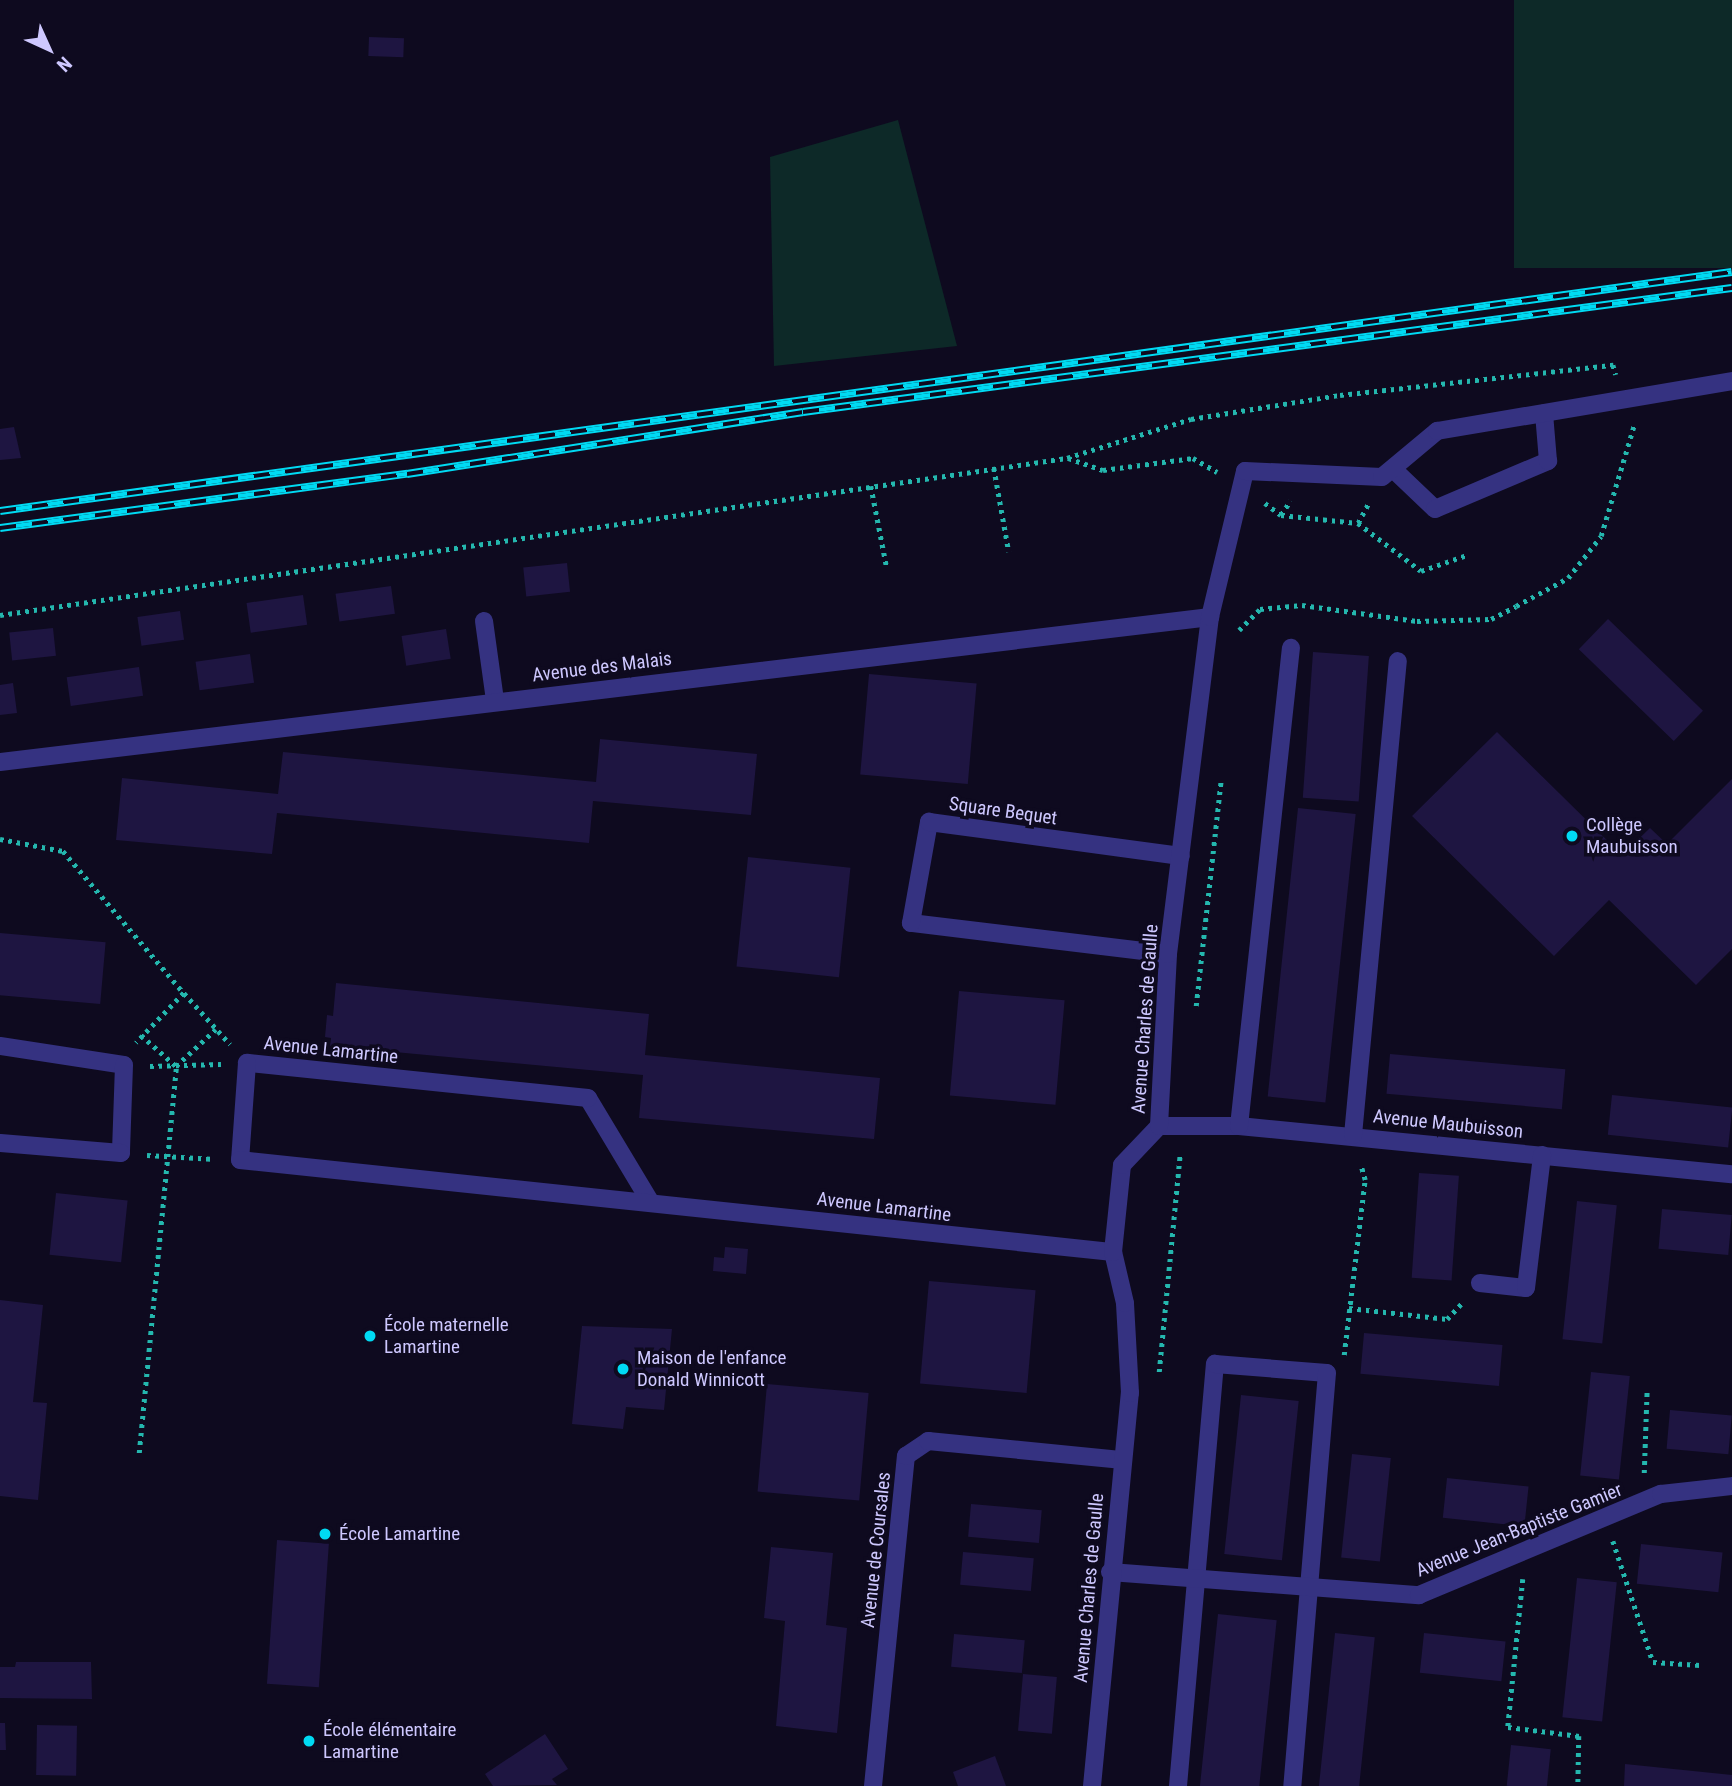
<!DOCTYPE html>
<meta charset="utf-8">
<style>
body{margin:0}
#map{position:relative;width:1732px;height:1786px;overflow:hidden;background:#0e0a1f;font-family:"Roboto Condensed",sans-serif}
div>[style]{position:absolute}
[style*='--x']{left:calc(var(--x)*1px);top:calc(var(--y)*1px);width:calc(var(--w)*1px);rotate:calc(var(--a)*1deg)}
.green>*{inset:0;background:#0d2928;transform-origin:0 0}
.building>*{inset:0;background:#1e1541;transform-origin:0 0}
.path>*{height:4.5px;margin-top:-2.25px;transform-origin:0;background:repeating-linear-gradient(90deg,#24b7ae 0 3.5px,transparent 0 8.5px)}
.service>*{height:18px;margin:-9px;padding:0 9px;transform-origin:9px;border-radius:9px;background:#353281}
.minor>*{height:18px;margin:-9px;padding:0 9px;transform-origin:9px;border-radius:9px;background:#353281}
.rail>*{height:8px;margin-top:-4px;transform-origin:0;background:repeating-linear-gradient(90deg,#0e0a1f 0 16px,#00daf3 0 32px);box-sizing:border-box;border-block:2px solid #00daf3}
.dots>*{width:19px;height:19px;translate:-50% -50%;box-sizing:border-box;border:4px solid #0e0a1f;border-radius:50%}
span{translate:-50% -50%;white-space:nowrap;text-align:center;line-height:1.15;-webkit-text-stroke:7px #0e0a1f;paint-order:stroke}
.street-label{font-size:19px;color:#cec8ff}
.poi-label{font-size:19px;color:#cec8ff}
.left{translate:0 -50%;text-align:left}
.north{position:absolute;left:14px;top:14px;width:70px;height:70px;-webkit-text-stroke:5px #0e0a1f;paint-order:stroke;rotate:135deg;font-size:19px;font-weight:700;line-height:28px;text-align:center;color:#cec8ff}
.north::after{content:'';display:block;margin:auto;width:24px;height:32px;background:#cec8ff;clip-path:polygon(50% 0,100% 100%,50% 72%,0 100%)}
</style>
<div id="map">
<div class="green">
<i style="left:1514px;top:0;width:218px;height:268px"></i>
<i style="clip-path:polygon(898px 120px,957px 346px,774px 366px,770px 157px)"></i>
</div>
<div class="building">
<i style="left:369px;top:37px;width:35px;height:19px;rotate:2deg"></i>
<i style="clip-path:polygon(14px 427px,21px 458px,0 460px,0 429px)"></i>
<i style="left:567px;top:563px;width:29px;height:44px;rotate:84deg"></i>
<i style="left:391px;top:586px;width:28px;height:56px;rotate:82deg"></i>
<i style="left:303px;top:595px;width:30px;height:57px;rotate:82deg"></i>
<i style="left:180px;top:611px;width:29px;height:43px;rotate:82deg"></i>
<i style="left:1608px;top:619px;width:132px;height:42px;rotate:44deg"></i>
<i style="left:53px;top:628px;width:28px;height:44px;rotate:84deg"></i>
<i style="left:446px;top:629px;width:30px;height:45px;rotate:81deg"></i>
<i style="left:1313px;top:652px;width:56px;height:146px;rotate:4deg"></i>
<i style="left:250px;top:654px;width:29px;height:55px;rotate:82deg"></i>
<i style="left:139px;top:667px;width:29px;height:73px;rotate:82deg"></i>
<i style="left:869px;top:674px;width:108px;height:101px;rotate:5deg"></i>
<i style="clip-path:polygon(13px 683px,17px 713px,0 715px,0 685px)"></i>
<i style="clip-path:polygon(1497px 732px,1622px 855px,1650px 828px,1667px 844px,1732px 779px,1732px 949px,1696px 985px,1609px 900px,1554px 956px,1412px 816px)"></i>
<i style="clip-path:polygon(600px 739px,757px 754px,751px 815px,593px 801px,589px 843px,277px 813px,272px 854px,116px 840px,122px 778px,278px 794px,283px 752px,596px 782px)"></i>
<i style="left:1298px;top:808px;width:58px;height:290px;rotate:6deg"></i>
<i style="left:748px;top:857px;width:103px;height:110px;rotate:6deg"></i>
<i style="left:0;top:933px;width:106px;height:62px;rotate:5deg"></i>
<i style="clip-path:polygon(336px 983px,649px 1014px,645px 1055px,880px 1078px,874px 1139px,639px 1118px,643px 1075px,330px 1046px,331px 1038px,325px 1037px,327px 1015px,333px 1016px)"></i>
<i style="left:959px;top:991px;width:106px;height:105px;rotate:5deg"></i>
<i style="left:1390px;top:1054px;width:176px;height:40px;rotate:5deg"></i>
<i style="left:1612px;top:1095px;width:121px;height:40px;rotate:6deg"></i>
<i style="left:1419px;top:1173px;width:40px;height:105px;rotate:4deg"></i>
<i style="left:56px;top:1193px;width:72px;height:62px;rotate:6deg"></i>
<i style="left:1577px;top:1201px;width:40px;height:139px;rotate:6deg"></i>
<i style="left:1662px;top:1209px;width:70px;height:40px;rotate:5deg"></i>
<i style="clip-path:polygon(725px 1247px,748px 1249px,746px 1274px,713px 1271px,714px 1257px,724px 1258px)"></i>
<i style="left:929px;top:1281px;width:107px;height:103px;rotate:5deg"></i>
<i style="clip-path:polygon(0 1300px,43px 1305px,33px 1402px,47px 1403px,38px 1500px,0 1496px)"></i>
<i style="clip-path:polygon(582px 1326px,672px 1329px,664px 1410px,626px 1407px,623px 1429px,572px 1424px)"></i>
<i style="left:1364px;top:1333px;width:139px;height:41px;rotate:5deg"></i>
<i style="left:1591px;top:1372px;width:39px;height:104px;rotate:6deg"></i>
<i style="left:767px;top:1384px;width:102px;height:108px;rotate:5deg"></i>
<i style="left:1241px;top:1395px;width:58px;height:160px;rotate:6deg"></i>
<i style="left:1670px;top:1410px;width:62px;height:39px;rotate:5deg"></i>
<i style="left:1352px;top:1454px;width:39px;height:104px;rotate:6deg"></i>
<i style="left:1447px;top:1478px;width:82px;height:40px;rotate:6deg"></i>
<i style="left:971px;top:1504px;width:71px;height:33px;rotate:5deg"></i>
<i style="left:277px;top:1540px;width:52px;height:144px;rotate:4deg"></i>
<i style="left:1641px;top:1544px;width:82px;height:40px;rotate:6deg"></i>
<i style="clip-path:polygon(771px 1547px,833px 1553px,826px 1625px,847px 1628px,837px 1733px,776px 1726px,785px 1621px,764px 1618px)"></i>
<i style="left:963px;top:1552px;width:71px;height:33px;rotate:5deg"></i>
<i style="left:1577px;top:1578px;width:40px;height:140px;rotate:6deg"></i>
<i style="left:1218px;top:1614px;width:59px;height:173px;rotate:6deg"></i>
<i style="left:1335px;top:1633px;width:40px;height:154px;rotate:6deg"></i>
<i style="left:1424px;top:1633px;width:82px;height:40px;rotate:6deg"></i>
<i style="left:954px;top:1634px;width:71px;height:33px;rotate:5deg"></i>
<i style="clip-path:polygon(16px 1662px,91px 1662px,92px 1699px,0 1698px,0 1667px,15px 1667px)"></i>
<i style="left:1023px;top:1674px;width:34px;height:57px;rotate:5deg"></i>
<i style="clip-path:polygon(0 1723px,5px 1723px,6px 1750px,0 1750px)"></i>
<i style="left:37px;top:1725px;width:40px;height:50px;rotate:1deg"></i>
<i style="clip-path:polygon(545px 1734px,568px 1769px,552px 1779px,557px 1785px,493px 1786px,485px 1774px)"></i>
<i style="left:1511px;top:1745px;width:40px;height:41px;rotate:6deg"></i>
<i style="clip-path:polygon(995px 1756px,1006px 1786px,958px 1786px,953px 1772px)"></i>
<i style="clip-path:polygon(1625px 1764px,1732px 1775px,1732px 1786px,1624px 1786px)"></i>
</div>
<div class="path">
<i style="--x:1068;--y:458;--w:37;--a:19"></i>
<i style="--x:1103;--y:470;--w:91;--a:-7.6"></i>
<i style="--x:1193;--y:458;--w:28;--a:30"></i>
<i style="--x:994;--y:468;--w:85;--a:79.9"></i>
<i style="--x:871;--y:486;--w:84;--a:79"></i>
<i style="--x:1265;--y:503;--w:20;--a:37"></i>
<i style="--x:1281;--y:515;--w:77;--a:5.9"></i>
<i style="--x:1358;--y:523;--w:79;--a:37.3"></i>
<i style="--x:1421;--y:571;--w:49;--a:-19.2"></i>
<i style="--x:1281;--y:515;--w:17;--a:-57"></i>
<i style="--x:1358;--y:523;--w:24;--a:-62"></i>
<i style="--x:0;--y:615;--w:1078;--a:-8.37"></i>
<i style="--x:1067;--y:458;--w:130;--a:-17.5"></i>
<i style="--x:1191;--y:419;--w:151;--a:-9.2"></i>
<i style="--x:1340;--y:395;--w:275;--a:-6.3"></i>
<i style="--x:1613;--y:365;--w:10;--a:73"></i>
<i style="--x:1239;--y:630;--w:30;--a:-45"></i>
<i style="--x:1260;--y:609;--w:42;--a:-5.4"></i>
<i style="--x:1302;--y:605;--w:116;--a:7.9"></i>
<i style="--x:1417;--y:621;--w:74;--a:-1.5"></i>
<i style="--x:1491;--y:619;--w:28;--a:-27"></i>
<i style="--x:1516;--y:606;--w:59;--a:-28.3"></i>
<i style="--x:1568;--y:578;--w:53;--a:-51.8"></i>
<i style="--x:1601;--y:536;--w:116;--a:-73.4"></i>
<i style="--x:0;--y:839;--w:64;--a:10.8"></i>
<i style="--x:63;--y:851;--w:187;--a:49.6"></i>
<i style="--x:184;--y:993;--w:69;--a:133.8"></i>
<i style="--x:184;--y:993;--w:69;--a:48"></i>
<i style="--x:1196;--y:1006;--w:229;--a:-83.7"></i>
<i style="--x:141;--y:1035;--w:47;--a:41.5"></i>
<i style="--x:176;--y:1066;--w:54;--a:-42.8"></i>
<i style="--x:150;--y:1066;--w:71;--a:-1.6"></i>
<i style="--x:147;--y:1155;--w:68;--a:3.4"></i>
<i style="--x:1349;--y:1308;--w:99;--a:6.4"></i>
<i style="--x:1447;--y:1319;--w:23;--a:-47"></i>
<i style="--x:1344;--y:1355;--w:176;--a:-83.2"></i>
<i style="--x:1365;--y:1180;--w:15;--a:-106"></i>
<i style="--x:1159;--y:1372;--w:219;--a:-84.5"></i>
<i style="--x:139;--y:1453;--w:389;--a:-84.5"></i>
<i style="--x:1644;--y:1473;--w:85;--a:-88"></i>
<i style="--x:1613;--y:1541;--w:127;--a:71.7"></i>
<i style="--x:1653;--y:1662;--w:47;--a:3.7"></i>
<i style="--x:1523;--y:1579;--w:149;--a:95.8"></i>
<i style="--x:1508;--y:1727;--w:72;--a:7.2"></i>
<i style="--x:1579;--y:1736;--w:50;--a:91.1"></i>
</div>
<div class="service">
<i style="--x:484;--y:621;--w:80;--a:82.1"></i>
<i style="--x:1178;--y:1786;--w:424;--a:-85"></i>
<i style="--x:1215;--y:1364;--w:112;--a:4.6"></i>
<i style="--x:1327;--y:1373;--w:414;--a:94.8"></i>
</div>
<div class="minor">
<i style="--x:1393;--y:469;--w:58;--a:43.6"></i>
<i style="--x:1435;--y:509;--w:123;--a:-23"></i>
<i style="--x:1548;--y:461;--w:48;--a:-94.8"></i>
<i style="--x:0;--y:762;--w:1219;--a:-6.83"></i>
<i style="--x:1168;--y:954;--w:259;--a:-173.1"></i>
<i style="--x:911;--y:923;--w:103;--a:-79.9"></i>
<i style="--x:929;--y:822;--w:254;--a:7.7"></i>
<i style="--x:0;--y:1046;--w:125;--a:8.7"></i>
<i style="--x:124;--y:1065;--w:88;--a:92"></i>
<i style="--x:121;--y:1153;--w:121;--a:-175.3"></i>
<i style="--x:1159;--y:1126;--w:80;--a:0"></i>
<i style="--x:1239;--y:1126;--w:495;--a:5.6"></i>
<i style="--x:1239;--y:1126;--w:481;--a:-83.8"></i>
<i style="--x:1353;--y:1135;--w:476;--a:-84.6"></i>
<i style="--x:651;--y:1203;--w:122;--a:-121"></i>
<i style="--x:588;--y:1098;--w:343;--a:-174.1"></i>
<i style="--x:247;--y:1063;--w:97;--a:94.1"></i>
<i style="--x:240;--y:1160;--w:878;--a:6.02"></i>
<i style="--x:1480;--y:1283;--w:46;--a:6.2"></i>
<i style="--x:1526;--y:1288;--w:134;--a:-83.1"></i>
<i style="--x:1110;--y:1572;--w:310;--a:4.3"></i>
<i style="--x:1419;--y:1595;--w:262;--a:-22.7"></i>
<i style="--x:1661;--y:1494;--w:71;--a:-6.4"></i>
<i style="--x:873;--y:1786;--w:332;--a:-84.3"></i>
<i style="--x:906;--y:1456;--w:27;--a:-34"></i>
<i style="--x:928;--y:1441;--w:196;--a:5.6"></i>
<i style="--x:1092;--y:1786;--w:395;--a:-84.5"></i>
<i style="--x:1130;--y:1393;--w:90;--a:-93.2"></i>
<i style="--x:1125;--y:1303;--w:52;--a:-103.2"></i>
<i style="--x:1113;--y:1252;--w:87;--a:-84.1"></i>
<i style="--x:1122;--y:1165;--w:54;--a:-46.5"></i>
<i style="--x:1159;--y:1126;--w:172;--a:-87"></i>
<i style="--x:1168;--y:954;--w:340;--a:-82.9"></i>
<i style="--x:1210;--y:617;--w:150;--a:-76.5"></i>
<i style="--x:1245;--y:471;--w:137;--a:2.5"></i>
<i style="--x:1382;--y:477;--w:72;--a:-39.9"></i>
<i style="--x:1437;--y:431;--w:299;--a:-9.6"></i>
</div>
<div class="rail">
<i style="--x:0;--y:511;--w:1748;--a:-7.86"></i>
<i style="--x:0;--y:528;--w:411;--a:-7.6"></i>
<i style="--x:407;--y:474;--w:401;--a:-8.9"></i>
<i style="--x:803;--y:412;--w:937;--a:-7.6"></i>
</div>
<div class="dots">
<i style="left:1572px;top:836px;background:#00daf3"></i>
<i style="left:370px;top:1336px;background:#00daf3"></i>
<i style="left:623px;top:1369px;background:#00daf3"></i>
<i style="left:325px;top:1534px;background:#00daf3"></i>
<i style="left:309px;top:1741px;background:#00daf3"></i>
</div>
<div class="street-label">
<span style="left:602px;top:667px;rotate:-7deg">Avenue des Malais</span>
<span style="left:1003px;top:811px;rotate:8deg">Square Bequet</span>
<span style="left:1145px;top:1019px;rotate:-86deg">Avenue Charles de Gaulle</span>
<span style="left:331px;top:1050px;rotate:6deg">Avenue Lamartine</span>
<span style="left:1448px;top:1124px;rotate:6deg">Avenue Maubuisson</span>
<span style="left:884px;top:1207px;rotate:7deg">Avenue Lamartine</span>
<span style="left:1519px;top:1530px;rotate:-22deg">Avenue Jean-Baptiste Gamier</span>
<span style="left:876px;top:1550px;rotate:-84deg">Avenue de Coursales</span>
<span style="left:1089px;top:1588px;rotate:-85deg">Avenue Charles de Gaulle</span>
</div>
<div class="poi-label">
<span class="left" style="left:1586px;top:836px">Collège<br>Maubuisson</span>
<span class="left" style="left:384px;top:1336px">École maternelle<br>Lamartine</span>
<span class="left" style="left:637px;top:1369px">Maison de l'enfance<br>Donald Winnicott</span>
<span class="left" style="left:339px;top:1534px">École Lamartine</span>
<span class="left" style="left:323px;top:1741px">École élémentaire<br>Lamartine</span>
</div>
<div class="north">N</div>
</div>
